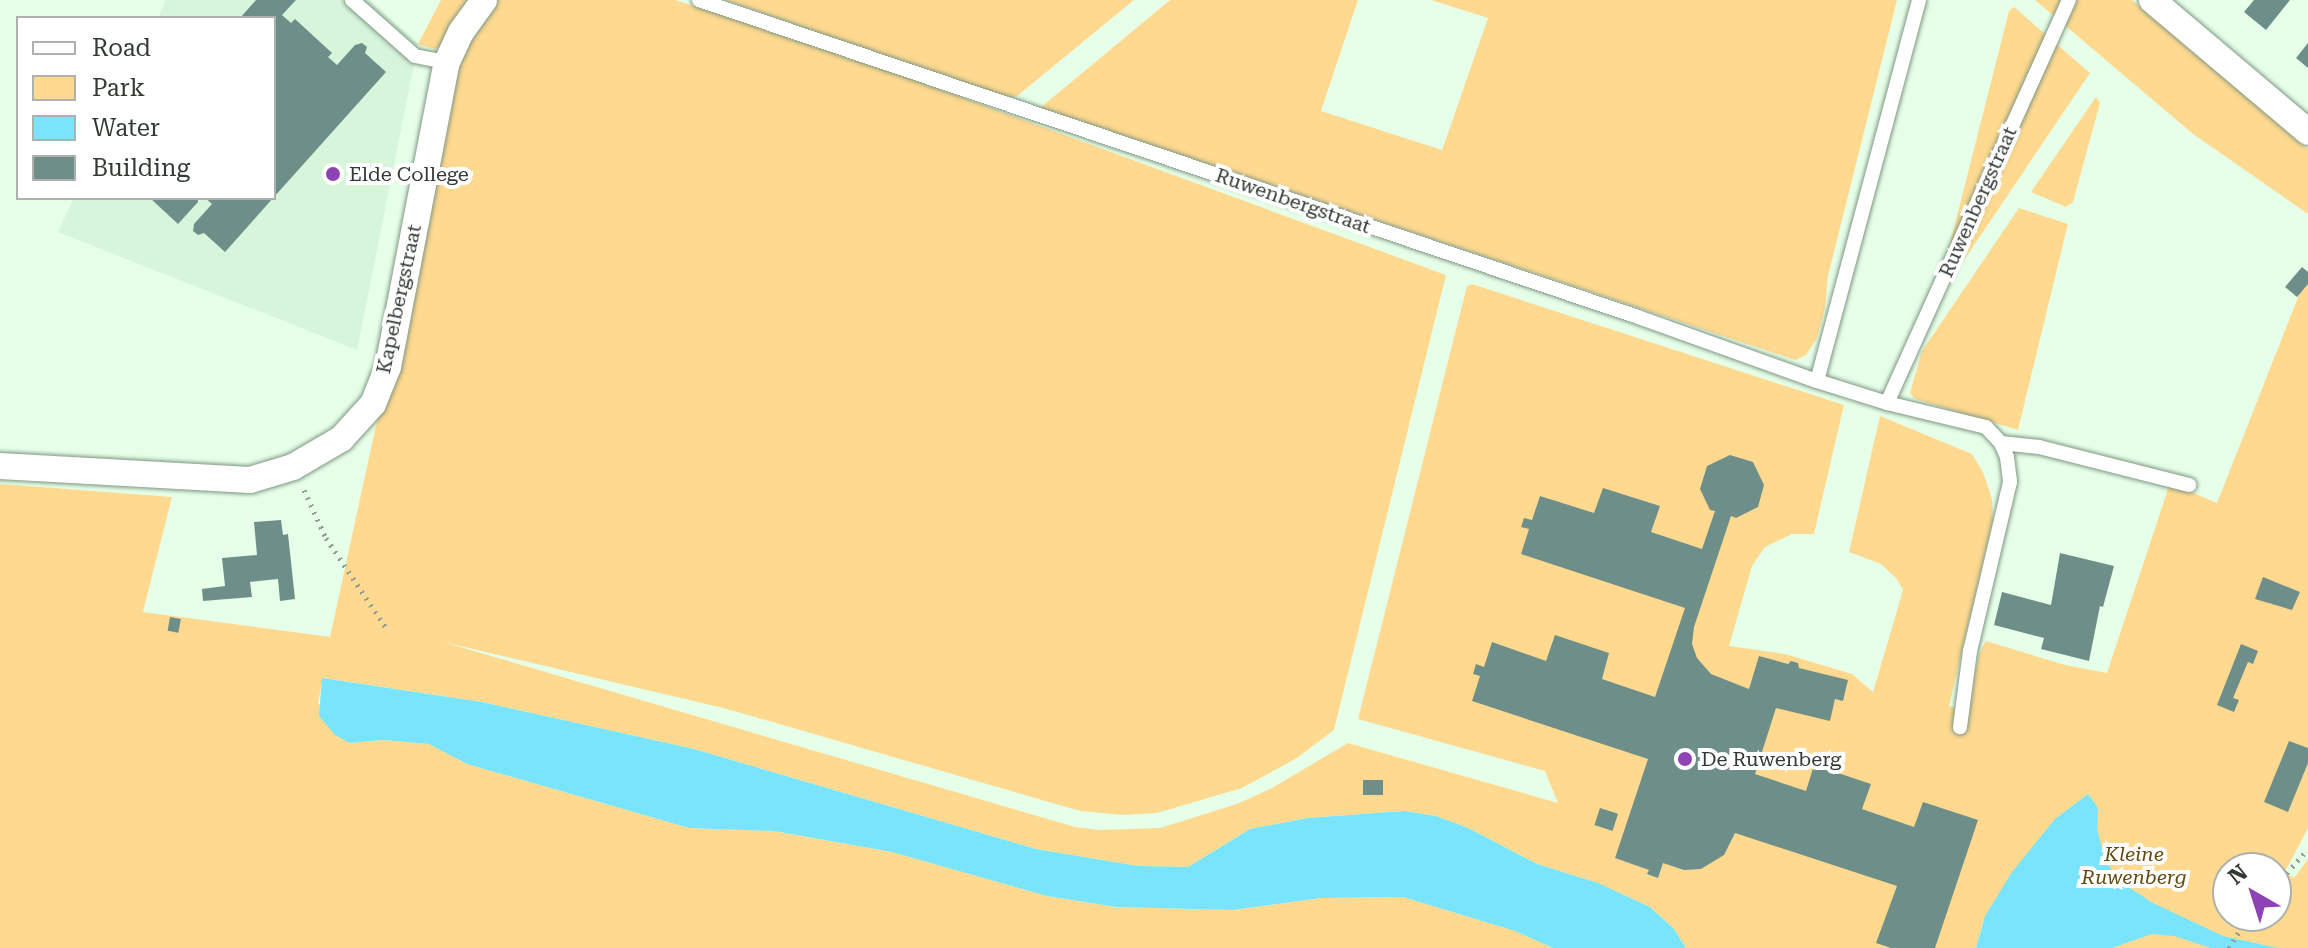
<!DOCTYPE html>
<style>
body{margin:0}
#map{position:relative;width:2308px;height:948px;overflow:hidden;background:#e6ffe9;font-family:"Roboto Serif",serif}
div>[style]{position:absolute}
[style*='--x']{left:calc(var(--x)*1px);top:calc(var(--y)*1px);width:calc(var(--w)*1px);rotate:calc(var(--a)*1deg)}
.built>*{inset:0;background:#d6f5da}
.green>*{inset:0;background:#fed98f}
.water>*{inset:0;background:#79e4fc}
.building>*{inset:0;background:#6e8f89;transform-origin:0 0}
.path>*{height:5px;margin-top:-2.5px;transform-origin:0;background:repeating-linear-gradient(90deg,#8fa091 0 2px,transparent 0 8px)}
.roads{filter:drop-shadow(0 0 2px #809783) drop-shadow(0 0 2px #809783)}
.lane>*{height:14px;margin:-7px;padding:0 7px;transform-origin:7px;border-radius:7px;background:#fff}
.street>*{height:26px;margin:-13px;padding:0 13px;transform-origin:13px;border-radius:13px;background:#fff}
.dots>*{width:22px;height:22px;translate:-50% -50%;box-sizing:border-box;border:4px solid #fff;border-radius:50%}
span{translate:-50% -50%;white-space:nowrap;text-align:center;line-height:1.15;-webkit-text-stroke:8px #fff;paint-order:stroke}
.poi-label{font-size:20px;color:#323b33}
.left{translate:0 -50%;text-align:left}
.street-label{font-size:20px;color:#323b33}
.park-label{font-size:20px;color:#62480b;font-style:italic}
.legend{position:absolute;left:16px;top:16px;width:260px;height:184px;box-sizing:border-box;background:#fff;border:2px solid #adb1ad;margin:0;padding:10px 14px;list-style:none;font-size:24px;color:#323b33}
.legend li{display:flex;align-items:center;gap:16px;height:40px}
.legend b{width:40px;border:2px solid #adb1ad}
.north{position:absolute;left:2212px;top:852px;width:80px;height:80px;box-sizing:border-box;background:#fff;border:2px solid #adb1ad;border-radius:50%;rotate:321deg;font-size:22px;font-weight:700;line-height:32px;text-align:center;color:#323b33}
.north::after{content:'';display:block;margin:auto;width:28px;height:36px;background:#8e43b4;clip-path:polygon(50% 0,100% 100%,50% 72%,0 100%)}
</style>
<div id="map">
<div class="built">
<i style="clip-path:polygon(166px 0,369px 0,418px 44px,357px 350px,58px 232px,74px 198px,274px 198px,274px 18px,158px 18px)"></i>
</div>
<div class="green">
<i style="clip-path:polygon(441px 0,473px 0,448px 45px,434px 49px,418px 44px)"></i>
<i style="clip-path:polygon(evenodd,491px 0,675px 0,844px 54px,1446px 275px,1334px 730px,1297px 758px,1242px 788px,1157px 813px,1123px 815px,1080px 811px,727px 709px,443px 642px,1075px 827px,1099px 830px,1160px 828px,1237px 804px,1272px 788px,1348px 743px,1558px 803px,1545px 771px,1358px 719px,1467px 286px,1472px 284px,1844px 405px,1814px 534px,1792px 534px,1765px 547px,1752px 566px,1729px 646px,1785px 654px,1852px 674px,1873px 692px,1903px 590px,1897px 579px,1881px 564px,1849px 552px,1880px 416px,1972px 454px,1983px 472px,1992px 499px,1993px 520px,1949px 706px,1967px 711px,1979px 654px,1986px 641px,2065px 665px,2107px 673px,2170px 483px,2217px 503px,2308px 272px,2308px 828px,2285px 872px,2294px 878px,2308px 859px,2308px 948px,1980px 948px,1985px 916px,1976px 948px,1686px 948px,1674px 929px,1650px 907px,1597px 883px,1537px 864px,1468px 828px,1436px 816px,1404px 811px,1308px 818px,1250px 829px,1188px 867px,1138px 866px,1036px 849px,694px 749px,482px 702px,323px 678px,318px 703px,350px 743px,383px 740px,429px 744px,467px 764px,689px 828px,774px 831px,892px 852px,1047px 896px,1116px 907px,1233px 910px,1321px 898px,1403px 897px,1515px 931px,1553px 948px,0 948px,0 484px,172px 497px,143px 612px,330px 637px,453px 71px,491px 0,2228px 868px,2276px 868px,2276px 916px,2228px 916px,2228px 868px)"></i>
<i style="clip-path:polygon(725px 0,1134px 0,1016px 97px,1000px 96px)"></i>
<i style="clip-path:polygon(1170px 0,1358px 0,1321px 111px,1442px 150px,1488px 18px,1431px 0,1897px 0,1828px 276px,1825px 308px,1817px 338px,1806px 355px,1795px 360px,1040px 108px)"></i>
<i style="clip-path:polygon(2035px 0,2132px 0,2308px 149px,2308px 214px,2193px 134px)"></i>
<i style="clip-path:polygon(2014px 7px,2090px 73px,1960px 266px,1938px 291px,2009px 11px)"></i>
<i style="clip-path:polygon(2096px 97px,2100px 103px,2073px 202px,2066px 207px,2031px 192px)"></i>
<i style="clip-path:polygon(2019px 208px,2068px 224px,2018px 430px,1915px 399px,1910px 393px,1922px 351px)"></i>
</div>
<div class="water">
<i style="clip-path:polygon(322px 678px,482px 702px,694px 749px,1036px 849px,1138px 866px,1188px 867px,1250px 829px,1308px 818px,1404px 811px,1436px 816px,1468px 828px,1537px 864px,1598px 883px,1650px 907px,1674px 929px,1686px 948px,1553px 948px,1515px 931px,1403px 897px,1321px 898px,1233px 910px,1116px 907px,1047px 896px,892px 852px,774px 831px,689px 828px,467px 764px,429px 744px,383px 740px,350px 743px,335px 735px,319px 716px)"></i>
<i style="clip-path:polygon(2088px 794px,2098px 808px,2097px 829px,2105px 860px,2119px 881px,2153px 903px,2223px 936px,2278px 948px,2211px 948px,2174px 936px,2152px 934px,2112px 948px,1976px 948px,1985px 916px,2012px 872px,2055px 819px)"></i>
</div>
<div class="building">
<i style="clip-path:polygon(256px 0,296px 0,282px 15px,291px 23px,295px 19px,332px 53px,328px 57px,337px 65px,355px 45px,362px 43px,367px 47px,365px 53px,386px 72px,274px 197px,274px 18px,240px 18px)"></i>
<i style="clip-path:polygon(2254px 0,2290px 0,2266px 30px,2244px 12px)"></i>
<i style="clip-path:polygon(2308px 43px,2308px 68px,2296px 58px)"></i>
<i style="clip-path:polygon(150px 198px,198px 198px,198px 202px,178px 224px)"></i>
<i style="clip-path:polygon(205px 198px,273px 198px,225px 252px,204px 233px,198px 235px,193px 231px,194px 224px,212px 204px)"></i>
<i style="clip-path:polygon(2302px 267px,2308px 272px,2308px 284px,2297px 297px,2285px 287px)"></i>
<i style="clip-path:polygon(1730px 455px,1753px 462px,1764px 485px,1758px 507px,1736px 518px,1731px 516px,1694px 627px,1692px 644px,1697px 658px,1711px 674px,1749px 689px,1759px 656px,1788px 664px,1791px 661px,1798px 663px,1799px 668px,1848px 680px,1843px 701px,1835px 699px,1830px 721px,1776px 708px,1755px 774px,1806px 791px,1814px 765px,1871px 784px,1862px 809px,1914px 827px,1923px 802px,1978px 820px,1935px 948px,1891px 948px,1876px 943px,1897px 886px,1735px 833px,1724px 855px,1701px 869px,1684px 870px,1663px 863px,1658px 878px,1647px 874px,1649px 870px,1615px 858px,1648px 759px,1472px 701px,1480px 676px,1473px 674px,1476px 664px,1484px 667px,1492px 642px,1546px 661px,1555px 635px,1609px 653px,1602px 679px,1655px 697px,1685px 608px,1521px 554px,1529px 529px,1521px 527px,1524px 518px,1532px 520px,1540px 496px,1594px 513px,1603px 488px,1660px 506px,1651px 532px,1702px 549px,1715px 511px,1710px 510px,1700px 489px,1707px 466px)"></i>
<i style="clip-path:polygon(281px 520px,283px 535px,288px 534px,295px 599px,280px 601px,278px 579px,250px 582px,252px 597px,203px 601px,202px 589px,225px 586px,222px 558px,257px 555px,254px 522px)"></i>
<i style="clip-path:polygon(2060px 553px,2114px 566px,2103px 607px,2100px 606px,2089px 661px,2041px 649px,2044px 638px,1994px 625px,2002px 592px,2051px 605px)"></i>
<i style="clip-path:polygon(2263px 577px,2300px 592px,2292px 610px,2255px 599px)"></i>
<i style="left:170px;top:617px;width:11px;height:14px;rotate:10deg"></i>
<i style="clip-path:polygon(2241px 644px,2258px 651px,2253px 664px,2248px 662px,2233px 698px,2239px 700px,2234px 712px,2217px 705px)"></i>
<i style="clip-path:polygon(2289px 741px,2308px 748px,2308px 763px,2288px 812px,2264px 802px)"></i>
<i style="left:1383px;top:780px;width:15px;height:20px;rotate:90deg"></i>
<i style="left:1600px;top:808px;width:19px;height:18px;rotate:18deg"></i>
</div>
<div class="path">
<i style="--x:304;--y:490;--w:53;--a:65.4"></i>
<i style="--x:326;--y:538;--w:106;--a:56.2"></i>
<i style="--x:2276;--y:885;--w:48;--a:-48.4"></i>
<i style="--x:2229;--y:948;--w:37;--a:-59"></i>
</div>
<div class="roads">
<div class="lane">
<i style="--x:352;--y:0;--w:84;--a:41.6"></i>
<i style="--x:415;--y:56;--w:33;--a:11"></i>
<i style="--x:699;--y:0;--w:991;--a:18.65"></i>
<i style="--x:1638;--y:317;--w:190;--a:19.7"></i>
<i style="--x:1817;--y:381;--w:73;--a:17.4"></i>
<i style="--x:1887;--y:403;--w:102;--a:13.6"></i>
<i style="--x:1986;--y:427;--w:22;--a:47"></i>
<i style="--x:2001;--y:443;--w:15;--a:67"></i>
<i style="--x:2007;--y:457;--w:25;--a:83"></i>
<i style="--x:2010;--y:482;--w:174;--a:103.3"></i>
<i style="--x:1970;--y:651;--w:77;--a:97.5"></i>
<i style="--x:1817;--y:381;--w:394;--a:-75"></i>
<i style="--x:1887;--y:403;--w:442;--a:-65.7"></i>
<i style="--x:2001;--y:443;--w:38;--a:6"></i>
<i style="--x:2039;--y:447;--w:155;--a:14.2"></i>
</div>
<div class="street">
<i style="--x:2152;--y:0;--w:204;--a:40.2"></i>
<i style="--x:0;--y:466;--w:250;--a:3.2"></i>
<i style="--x:250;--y:480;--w:45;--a:-16.8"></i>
<i style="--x:293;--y:467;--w:56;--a:-30.3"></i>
<i style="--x:341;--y:439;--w:47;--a:-47.6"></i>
<i style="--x:373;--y:404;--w:40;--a:-68"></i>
<i style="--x:388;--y:367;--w:311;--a:-79.1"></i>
<i style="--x:447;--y:62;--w:33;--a:-65"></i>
<i style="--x:461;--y:32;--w:39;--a:-54"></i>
</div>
</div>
<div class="dots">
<i style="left:333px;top:174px;background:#8e43b4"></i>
<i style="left:1685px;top:759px;background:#8e43b4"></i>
</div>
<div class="poi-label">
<span class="left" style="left:349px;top:174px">Elde College</span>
<span class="left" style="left:1701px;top:759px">De Ruwenberg</span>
</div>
<div class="street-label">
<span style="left:1293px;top:201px;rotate:19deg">Ruwenbergstraat</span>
<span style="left:1978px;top:202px;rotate:-66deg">Ruwenbergstraat</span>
<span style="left:399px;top:299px;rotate:-78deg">Kapelbergstraat</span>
</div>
<div class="park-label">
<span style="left:2134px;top:866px">Kleine<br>Ruwenberg</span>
</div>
<ul class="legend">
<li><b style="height:10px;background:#fff"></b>Road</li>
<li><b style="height:22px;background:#fed98f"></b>Park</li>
<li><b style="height:22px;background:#79e4fc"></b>Water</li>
<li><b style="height:22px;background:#6e8f89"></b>Building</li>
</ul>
<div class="north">N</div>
</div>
